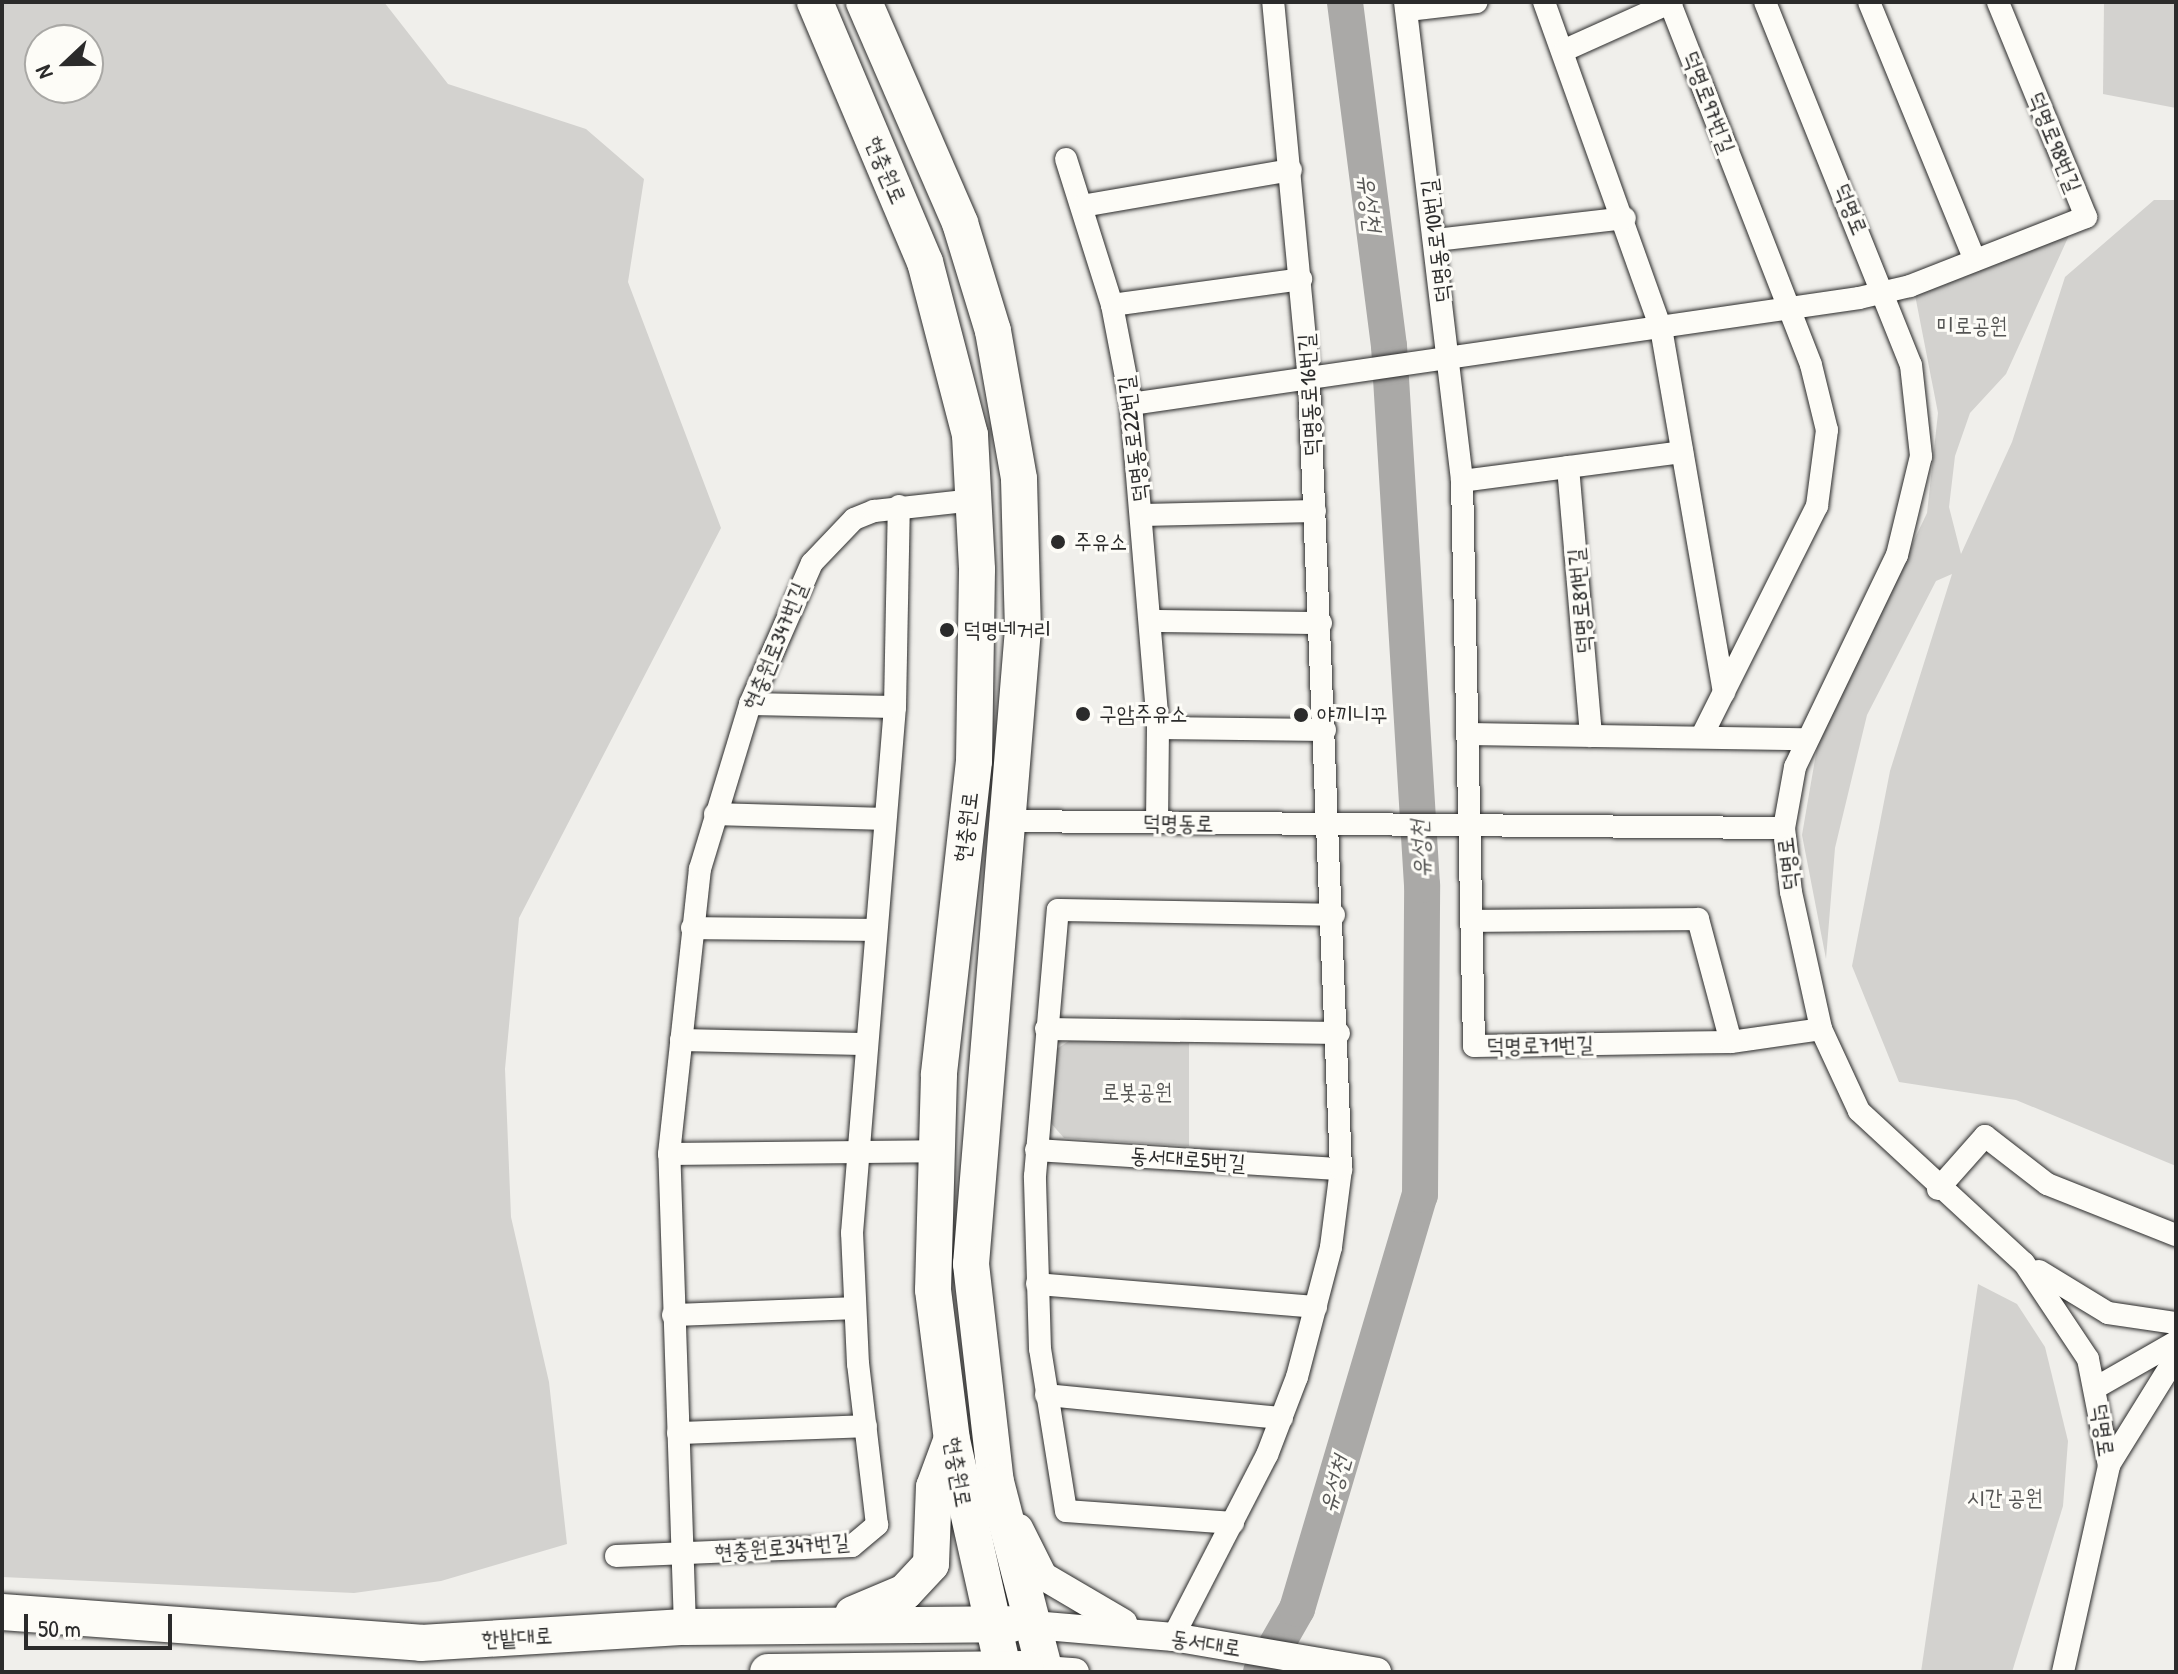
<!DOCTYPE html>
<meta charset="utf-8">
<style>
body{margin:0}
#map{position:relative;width:2178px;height:1674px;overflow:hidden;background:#f0efeb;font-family:"Patrick Hand","Poor Story",sans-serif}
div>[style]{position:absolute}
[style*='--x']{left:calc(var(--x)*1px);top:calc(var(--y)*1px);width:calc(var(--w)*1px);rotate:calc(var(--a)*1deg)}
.green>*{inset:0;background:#d3d2cf}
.river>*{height:36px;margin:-18px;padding:0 18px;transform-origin:18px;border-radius:18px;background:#aaa9a7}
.roads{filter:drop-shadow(0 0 2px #2b2b2b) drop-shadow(0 0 2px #2b2b2b)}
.minor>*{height:22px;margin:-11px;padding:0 11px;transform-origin:11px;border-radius:11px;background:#fdfcf7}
.tertiary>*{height:28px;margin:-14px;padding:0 14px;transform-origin:14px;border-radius:14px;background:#fdfcf7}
.primary>*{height:36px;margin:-18px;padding:0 18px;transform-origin:18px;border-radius:18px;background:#fdfcf7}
.dots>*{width:22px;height:22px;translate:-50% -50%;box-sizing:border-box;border:4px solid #fdfcf7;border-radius:50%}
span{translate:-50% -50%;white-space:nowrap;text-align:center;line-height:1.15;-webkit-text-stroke:6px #fdfcf7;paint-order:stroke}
.street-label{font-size:22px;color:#2b2b2b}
.park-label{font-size:22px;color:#555554}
.poi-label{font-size:22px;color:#2b2b2b}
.left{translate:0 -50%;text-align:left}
.water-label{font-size:24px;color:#575756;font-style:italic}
.frame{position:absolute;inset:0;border:4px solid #2b2b2b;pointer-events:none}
.north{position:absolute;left:24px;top:24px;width:80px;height:80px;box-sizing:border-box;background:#fdfcf7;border:2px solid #a9a8a5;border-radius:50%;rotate:248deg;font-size:22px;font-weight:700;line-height:32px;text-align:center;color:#2b2b2b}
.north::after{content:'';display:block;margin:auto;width:28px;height:36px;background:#2b2b2b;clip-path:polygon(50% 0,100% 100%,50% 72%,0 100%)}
.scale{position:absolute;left:24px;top:1614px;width:148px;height:36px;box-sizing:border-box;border:4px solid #2b2b2b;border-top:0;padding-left:10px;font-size:24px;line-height:28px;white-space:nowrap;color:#2b2b2b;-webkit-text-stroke:6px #fdfcf7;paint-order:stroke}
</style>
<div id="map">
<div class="green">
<i style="clip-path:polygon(evenodd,2px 2px,384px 2px,448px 84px,586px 129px,644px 179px,628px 282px,721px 528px,519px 918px,505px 1069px,511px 1217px,549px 1382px,567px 1544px,441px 1581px,354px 1593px,2px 1577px,2px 2px,40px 40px,88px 40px,88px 88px,40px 88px,40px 40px)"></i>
<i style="clip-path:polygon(2104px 2px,2176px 2px,2176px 108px,2103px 94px)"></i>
<i style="clip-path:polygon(2154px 200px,2176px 200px,2176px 1166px,2016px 1100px,1899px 1082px,1852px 966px,1890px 771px,1952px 574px,1936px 581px,1867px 715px,1835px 848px,1826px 959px,1802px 835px,1818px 742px,1927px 513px,1938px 413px,1915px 295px,2071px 231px,2006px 374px,1970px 413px,1955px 456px,1949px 507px,1961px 554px,2012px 442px,2065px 277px)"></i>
<i style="clip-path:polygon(1069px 1041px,1189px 1043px,1189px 1146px,1064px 1138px,1049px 1121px,1055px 1050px)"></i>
<i style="clip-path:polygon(1978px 1284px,2017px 1304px,2045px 1347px,2068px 1441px,2063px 1506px,2012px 1672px,1921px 1672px)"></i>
</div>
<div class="river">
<i style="--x:1261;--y:1672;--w:73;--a:-60.3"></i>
<i style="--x:1297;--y:1609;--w:432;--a:-73.5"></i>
<i style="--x:1420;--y:1195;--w:310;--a:-89.6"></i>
<i style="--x:1422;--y:885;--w:540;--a:-93.5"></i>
<i style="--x:1389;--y:346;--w:347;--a:-97.3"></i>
</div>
<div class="roads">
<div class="minor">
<i style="--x:1405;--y:2;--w:482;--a:83.2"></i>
<i style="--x:1462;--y:481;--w:565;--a:88.78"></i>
<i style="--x:1474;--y:1046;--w:257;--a:-0.9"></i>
<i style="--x:1731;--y:1042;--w:91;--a:-8.2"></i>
<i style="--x:1544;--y:2;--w:346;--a:70.3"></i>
<i style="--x:1661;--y:328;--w:370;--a:80.2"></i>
<i style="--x:1765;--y:2;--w:391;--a:68.1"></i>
<i style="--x:1911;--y:365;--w:92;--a:83.7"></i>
<i style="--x:1921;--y:456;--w:102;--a:103.6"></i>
<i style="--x:1897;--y:555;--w:235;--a:115.7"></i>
<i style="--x:1795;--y:767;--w:62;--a:100.2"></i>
<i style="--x:1784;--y:828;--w:64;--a:83.8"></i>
<i style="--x:1791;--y:892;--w:140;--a:77.6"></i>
<i style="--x:1821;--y:1029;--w:90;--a:65.1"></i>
<i style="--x:1859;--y:1111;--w:224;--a:42.7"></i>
<i style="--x:2024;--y:1263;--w:115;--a:56.3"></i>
<i style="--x:2088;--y:1359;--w:109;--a:78.9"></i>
<i style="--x:2109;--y:1466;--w:211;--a:102.6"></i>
<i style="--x:1869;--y:2;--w:279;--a:67.7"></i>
<i style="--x:1670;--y:3;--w:388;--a:68.7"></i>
<i style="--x:1811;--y:365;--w:67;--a:76.2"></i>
<i style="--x:1827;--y:430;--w:77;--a:97.5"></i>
<i style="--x:1817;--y:506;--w:257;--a:116.6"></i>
<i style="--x:1408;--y:10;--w:69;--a:-6.6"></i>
<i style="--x:1565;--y:50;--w:117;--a:-24.2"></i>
<i style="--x:1066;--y:159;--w:153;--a:72.5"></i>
<i style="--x:1112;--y:305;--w:101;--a:79.1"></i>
<i style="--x:1131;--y:404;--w:325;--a:85.2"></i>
<i style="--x:1158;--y:728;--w:94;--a:90.6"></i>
<i style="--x:1082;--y:206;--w:212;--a:-9.8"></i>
<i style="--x:1436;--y:240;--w:190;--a:-6.6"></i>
<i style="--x:1112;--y:305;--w:191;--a:-7.8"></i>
<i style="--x:1131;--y:404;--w:736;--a:-8.28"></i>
<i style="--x:1859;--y:298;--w:52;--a:-13.2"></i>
<i style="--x:1910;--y:286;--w:189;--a:-21.4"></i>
<i style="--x:2086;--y:217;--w:232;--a:-112.3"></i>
<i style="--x:1568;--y:467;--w:270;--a:85.1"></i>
<i style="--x:1462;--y:481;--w:222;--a:-7.5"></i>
<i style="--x:1143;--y:515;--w:172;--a:-1.3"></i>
<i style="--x:1151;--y:621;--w:170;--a:0.7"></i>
<i style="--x:750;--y:704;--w:145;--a:1.2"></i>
<i style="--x:1158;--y:728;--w:167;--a:0.7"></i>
<i style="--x:1468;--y:734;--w:336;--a:0.9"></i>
<i style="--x:715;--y:814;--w:170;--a:1.7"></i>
<i style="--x:1006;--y:821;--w:778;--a:0.52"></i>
<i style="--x:1472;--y:921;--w:226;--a:-0.5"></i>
<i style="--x:1698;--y:919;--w:127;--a:75"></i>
<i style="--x:692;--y:928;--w:179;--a:0.6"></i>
<i style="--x:1046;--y:1029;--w:293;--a:0.8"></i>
<i style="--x:681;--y:1040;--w:181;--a:1.3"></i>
<i style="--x:1036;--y:1150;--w:306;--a:3.6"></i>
<i style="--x:669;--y:1154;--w:265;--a:-0.6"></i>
<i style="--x:1938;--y:1189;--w:71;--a:-48.4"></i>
<i style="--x:1985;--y:1136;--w:78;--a:37.7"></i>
<i style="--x:2047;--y:1184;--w:139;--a:21.6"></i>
<i style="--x:2039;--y:1271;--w:81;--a:31.3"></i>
<i style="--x:2108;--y:1313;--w:69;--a:8.4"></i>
<i style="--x:1037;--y:1284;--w:280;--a:4.7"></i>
<i style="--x:673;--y:1315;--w:180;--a:-2.2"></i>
<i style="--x:2097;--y:1387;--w:91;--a:-29.7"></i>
<i style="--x:1046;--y:1395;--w:237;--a:5.6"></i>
<i style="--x:678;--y:1433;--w:188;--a:-2.1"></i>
<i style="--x:2109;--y:1465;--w:127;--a:-58.2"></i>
<i style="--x:1233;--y:1523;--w:167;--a:-175.9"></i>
<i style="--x:1066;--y:1511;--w:164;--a:-99.1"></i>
<i style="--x:1040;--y:1349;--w:173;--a:-91.7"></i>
<i style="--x:1035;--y:1176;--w:267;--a:-85.1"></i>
<i style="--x:1058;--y:910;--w:276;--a:1"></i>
<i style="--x:616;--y:1556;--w:236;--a:-2.4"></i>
<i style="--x:852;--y:1546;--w:33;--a:-40"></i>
<i style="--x:877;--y:1525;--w:162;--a:-96.7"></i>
<i style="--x:858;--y:1364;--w:131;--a:-92.6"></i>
<i style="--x:852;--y:1233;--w:528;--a:-85.33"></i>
<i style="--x:895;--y:707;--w:201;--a:-88.9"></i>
<i style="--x:685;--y:1627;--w:473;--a:-91.9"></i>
<i style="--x:669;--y:1154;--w:287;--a:-83.8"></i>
<i style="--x:700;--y:869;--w:172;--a:-73.1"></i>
<i style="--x:750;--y:704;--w:154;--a:-66.3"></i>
<i style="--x:812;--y:563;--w:61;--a:-46.3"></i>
<i style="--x:854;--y:519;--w:22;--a:-22"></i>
<i style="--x:874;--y:511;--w:101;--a:-6.3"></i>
<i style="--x:1173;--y:1637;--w:205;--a:-62.7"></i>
<i style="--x:1267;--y:1455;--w:84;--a:-69"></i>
<i style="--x:1297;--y:1377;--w:134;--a:-75.3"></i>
<i style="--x:1331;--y:1247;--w:79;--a:-82.7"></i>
<i style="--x:1341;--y:1169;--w:789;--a:-92.33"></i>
<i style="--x:1309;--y:381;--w:381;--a:-95.4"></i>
</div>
<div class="tertiary">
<i style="--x:1019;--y:1528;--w:54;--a:63.4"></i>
<i style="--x:1043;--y:1576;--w:93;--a:30.4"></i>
<i style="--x:1033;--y:1625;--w:141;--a:4.9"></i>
<i style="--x:1173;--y:1637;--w:207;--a:9.7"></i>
<i style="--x:1044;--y:1670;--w:31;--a:4"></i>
</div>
<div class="primary">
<i style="--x:815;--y:2;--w:282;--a:67.1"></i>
<i style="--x:925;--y:262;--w:179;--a:75.4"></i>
<i style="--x:970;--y:435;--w:135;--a:87"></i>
<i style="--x:977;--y:570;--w:191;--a:90.9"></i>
<i style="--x:974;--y:761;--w:316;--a:96.4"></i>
<i style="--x:939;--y:1075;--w:215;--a:91.6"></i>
<i style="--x:933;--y:1290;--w:151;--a:82.8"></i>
<i style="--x:952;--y:1440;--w:238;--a:77.4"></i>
<i style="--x:864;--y:2;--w:241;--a:66.5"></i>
<i style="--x:960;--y:223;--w:113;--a:73"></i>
<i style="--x:993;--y:331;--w:150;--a:80"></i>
<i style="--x:1019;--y:479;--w:150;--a:88.5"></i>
<i style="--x:1023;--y:629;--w:637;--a:94.68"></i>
<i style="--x:971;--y:1264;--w:219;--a:83.5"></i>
<i style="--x:996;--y:1482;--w:196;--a:75.5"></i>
<i style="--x:2;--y:1612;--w:420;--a:4.2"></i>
<i style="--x:421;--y:1643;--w:264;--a:-3.5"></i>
<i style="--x:685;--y:1627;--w:326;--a:-0.5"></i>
<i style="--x:853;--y:1614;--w:56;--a:-22.9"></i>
<i style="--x:905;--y:1592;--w:38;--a:-47"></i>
<i style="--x:931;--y:1564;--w:77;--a:-87.8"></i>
<i style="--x:934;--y:1487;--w:49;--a:-69.7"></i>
<i style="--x:768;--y:1672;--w:258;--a:-0.7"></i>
</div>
</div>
<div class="dots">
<i style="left:1058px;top:542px;background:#2b2b2b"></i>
<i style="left:947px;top:630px;background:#2b2b2b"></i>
<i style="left:1083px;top:714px;background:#2b2b2b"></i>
<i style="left:1301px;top:715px;background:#2b2b2b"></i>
</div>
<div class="street-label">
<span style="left:1709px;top:102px;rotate:69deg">덕명로97번길</span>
<span style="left:2055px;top:142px;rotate:68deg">덕명로98번길</span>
<span style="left:886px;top:170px;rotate:67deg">현충원로</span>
<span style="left:1851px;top:209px;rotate:68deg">덕명로</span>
<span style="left:1436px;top:241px;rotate:-97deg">덕명동로10번길</span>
<span style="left:1309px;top:395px;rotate:-93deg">덕명동로16번길</span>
<span style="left:1133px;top:439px;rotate:-97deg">덕명동로22번길</span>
<span style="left:1580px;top:601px;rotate:-95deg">덕명로81번길</span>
<span style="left:775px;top:646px;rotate:-68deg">현충원로347번길</span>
<span style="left:1178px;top:823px;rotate:1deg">덕명동로</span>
<span style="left:966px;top:827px;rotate:-83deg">현충원로</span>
<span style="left:1788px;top:864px;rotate:-97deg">덕명로</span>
<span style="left:1540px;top:1045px;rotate:-1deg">덕명로71번길</span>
<span style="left:1188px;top:1159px;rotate:4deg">동서대로5번길</span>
<span style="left:2103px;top:1430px;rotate:82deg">덕명로</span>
<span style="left:958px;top:1472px;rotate:80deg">현충원로</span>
<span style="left:782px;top:1547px;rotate:-5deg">현충원로347번길</span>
<span style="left:517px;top:1637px;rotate:-3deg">한밭대로</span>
<span style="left:1206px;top:1643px;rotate:9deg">동서대로</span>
</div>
<div class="park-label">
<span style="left:1972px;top:326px">미로공원</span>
<span style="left:1137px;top:1092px">로봇공원</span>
<span style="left:2005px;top:1498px">시간 공원</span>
</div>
<div class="poi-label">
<span class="left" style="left:1074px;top:542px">주유소</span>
<span class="left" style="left:963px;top:630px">덕명네거리</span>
<span class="left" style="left:1099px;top:714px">구암주유소</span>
<span class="left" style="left:1317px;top:715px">야끼니꾸</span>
</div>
<div class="water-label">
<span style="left:1370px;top:203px;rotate:83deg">유성천</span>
<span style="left:1420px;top:849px;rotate:-93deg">유성천</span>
<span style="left:1334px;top:1484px;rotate:-74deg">유성천</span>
</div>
<div class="frame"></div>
<div class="north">N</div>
<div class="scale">50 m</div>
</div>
